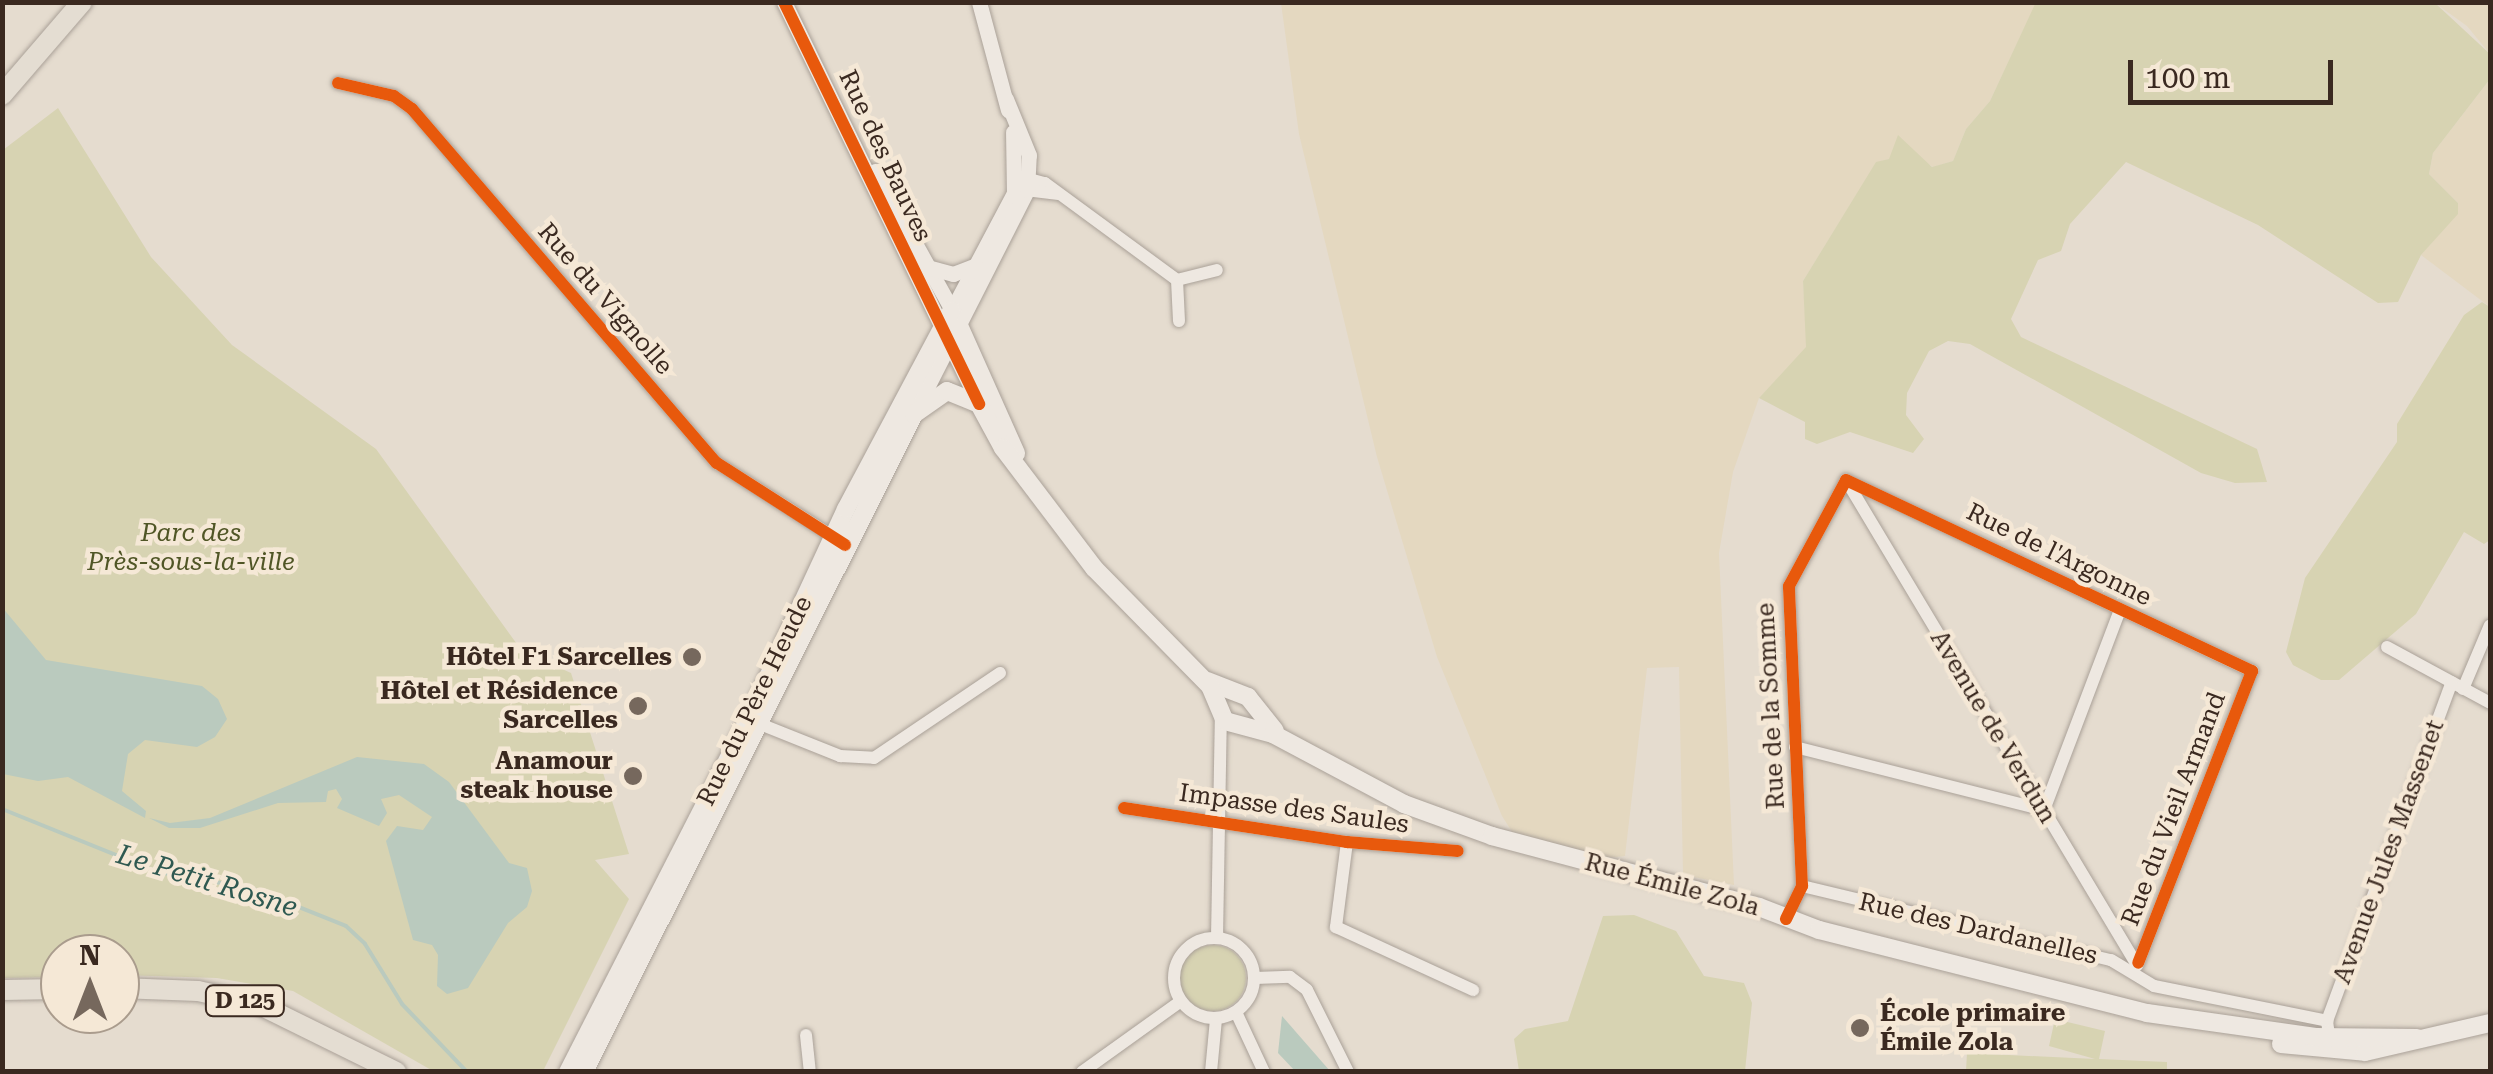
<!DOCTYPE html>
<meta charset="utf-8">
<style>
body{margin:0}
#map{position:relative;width:2493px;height:1074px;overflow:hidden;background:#e5dccf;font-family:"Roboto Serif",serif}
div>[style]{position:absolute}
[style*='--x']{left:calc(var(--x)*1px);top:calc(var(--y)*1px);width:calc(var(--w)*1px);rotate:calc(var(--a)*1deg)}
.farmland>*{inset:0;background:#e4d8c0}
.green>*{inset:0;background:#d7d3b2}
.round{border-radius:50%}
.water>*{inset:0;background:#bacabe}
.stream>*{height:4px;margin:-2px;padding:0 2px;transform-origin:2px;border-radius:2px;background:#bacabe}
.roads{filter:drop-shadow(0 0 2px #aaa198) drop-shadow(0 0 2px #aaa198)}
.minor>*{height:12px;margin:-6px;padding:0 6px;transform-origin:6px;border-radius:6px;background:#eee8e1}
.minor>.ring{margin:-6px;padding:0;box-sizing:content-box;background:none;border:12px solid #eee8e1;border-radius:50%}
.tertiary>*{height:15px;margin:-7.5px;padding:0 7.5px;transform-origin:7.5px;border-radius:7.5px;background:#eee8e1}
.secondary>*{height:18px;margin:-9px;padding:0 9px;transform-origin:9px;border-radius:9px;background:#eee8e1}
.primary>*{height:20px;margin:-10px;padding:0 10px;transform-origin:10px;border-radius:10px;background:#e4ddd2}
.cycleway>*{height:12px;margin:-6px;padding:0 6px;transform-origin:6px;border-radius:6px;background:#e8590c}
.dots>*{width:28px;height:28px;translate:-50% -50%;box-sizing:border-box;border:5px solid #f5e8d6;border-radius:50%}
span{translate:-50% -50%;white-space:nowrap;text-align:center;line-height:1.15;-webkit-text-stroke:9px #f5e8d6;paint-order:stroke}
.shield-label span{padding:2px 8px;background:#f5e8d6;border:2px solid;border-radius:8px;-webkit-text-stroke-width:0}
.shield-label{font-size:22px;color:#3a2920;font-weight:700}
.street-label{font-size:25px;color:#3a2920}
.park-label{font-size:25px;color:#505626;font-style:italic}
.poi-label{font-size:25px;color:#3a2920;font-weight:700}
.right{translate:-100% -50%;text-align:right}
.left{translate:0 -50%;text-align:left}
.water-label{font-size:28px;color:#2f5951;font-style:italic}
.frame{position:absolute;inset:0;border:5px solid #3a2920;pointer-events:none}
.north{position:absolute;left:40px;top:934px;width:100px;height:100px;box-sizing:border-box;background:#f5e8d6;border:2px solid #aa9c8d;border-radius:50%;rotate:0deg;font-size:28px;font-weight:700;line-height:40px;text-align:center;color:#3a2920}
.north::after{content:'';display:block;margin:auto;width:35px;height:45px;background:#76685d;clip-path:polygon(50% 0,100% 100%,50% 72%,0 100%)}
.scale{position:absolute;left:2128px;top:60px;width:205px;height:45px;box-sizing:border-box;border:5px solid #3a2920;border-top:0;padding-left:12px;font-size:30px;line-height:35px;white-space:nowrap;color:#3a2920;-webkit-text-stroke:8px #f5e8d6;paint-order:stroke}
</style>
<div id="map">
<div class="farmland">
<i style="clip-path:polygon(1281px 3px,2036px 3px,1990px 101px,1966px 129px,1953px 161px,1933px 167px,1911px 152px,1876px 163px,1803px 281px,1807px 347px,1759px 398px,1733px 472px,1719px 553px,1734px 885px,1683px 875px,1679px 667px,1647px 668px,1625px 856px,1606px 858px,1516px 838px,1502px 816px,1437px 657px,1377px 457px,1299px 134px)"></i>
<i style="clip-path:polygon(2435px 3px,2490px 3px,2490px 54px,2467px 26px)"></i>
<i style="clip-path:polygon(2490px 79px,2490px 307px,2421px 255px,2458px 213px,2458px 203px,2429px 174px,2433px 153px)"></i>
</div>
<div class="green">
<i style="clip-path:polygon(2036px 2px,2435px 3px,2490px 54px,2490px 79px,2433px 153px,2429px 174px,2458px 203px,2458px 214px,2421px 255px,2398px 302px,2378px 303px,2258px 225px,2126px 162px,2070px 224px,2061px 251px,2038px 260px,2011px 319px,2021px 337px,2257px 449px,2267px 482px,2235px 483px,2201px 473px,1970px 344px,1948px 341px,1929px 351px,1907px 393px,1906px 415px,1924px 439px,1913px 453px,1850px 432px,1817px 444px,1805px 439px,1805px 422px,1759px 398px,1806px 347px,1803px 281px,1876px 162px,1889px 159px,1898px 135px,1932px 167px,1953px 161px,1966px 129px,1990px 101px)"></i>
<i style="clip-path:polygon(58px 108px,151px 257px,232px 345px,376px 449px,522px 651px,571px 673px,629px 854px,595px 860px,629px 899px,543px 1071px,433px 1071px,293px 991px,217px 978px,120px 975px,120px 954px,60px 954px,60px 977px,3px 978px,3px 150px)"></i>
<i style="clip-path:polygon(2482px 302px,2490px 307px,2490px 540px,2484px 544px,2464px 532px,2416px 614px,2339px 680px,2321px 680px,2293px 665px,2286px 652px,2305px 578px,2397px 442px,2397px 424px,2464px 315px)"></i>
<i style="clip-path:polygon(1634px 915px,1676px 931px,1704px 976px,1744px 983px,1752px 1003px,1745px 1071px,1519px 1071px,1514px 1039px,1525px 1029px,1568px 1021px,1603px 916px)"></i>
<i class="round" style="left:1180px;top:945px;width:66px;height:66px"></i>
<i style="clip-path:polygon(2055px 1019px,2105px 1031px,2099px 1059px,2167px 1062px,2167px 1071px,1966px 1071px,1967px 1053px,2095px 1059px,2049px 1046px)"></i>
</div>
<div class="water">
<i style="clip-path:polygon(2px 607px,46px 660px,202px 686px,218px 699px,227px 719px,215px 737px,197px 747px,145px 740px,128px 754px,122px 791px,146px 811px,145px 818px,68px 777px,38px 781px,3px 774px)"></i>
<i style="clip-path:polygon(357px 757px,424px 764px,449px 782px,509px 863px,527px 868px,532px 891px,527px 907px,508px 923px,468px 988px,447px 994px,437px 986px,438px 955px,432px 945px,413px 940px,386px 841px,397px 826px,423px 830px,432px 817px,399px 795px,381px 799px,387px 813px,379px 826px,337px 808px,342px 799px,336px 789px,328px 791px,326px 802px,278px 803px,200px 828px,169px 828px,149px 818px,170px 823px,210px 818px)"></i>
<i style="clip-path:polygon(1282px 1016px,1330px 1071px,1295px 1071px,1278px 1053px)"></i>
</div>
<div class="stream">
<i style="--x:2;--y:809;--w:168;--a:22"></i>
<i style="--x:158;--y:872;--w:97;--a:10"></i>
<i style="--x:254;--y:889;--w:99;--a:21.9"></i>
<i style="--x:346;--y:926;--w:26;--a:43"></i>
<i style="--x:365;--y:944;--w:70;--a:58.3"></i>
<i style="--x:402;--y:1004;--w:94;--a:46.3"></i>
</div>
<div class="roads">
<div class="minor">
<i style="--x:338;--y:83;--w:57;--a:13.1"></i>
<i style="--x:394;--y:96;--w:22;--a:36"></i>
<i style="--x:412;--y:109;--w:467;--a:49.3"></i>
<i style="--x:717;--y:463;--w:146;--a:32.4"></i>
<i style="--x:1018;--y:176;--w:28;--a:15"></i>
<i style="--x:1045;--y:183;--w:164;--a:36.3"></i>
<i style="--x:1177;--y:280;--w:41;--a:-14"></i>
<i style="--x:1017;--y:189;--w:42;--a:6.8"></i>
<i style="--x:1177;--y:280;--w:41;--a:87.2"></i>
<i style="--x:1846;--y:480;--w:449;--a:25.2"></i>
<i style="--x:2252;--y:671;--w:313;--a:111.3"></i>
<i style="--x:1846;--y:480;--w:566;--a:59.04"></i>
<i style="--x:2387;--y:647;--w:117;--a:28.5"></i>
<i style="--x:2463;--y:689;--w:69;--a:-67.1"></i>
<i style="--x:755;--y:722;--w:92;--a:21.8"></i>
<i style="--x:840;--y:756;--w:34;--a:3"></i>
<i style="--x:874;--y:758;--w:152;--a:-34"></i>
<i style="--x:1795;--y:747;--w:257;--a:14.2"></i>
<i style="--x:2044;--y:810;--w:214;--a:-69.2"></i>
<i style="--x:1124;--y:808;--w:226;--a:8.7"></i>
<i style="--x:1347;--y:842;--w:111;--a:4.6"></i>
<i style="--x:1347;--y:842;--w:86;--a:97.4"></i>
<i style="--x:1336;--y:927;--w:151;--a:24.7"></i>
<i style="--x:1802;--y:886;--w:318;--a:13.5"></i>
<i style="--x:2111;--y:960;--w:50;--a:31.2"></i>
<i style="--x:2154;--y:986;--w:177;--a:11.4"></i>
<i style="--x:2327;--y:1021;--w:21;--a:82"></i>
<i style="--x:1786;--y:919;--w:37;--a:-64"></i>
<i style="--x:1802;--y:886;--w:300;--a:-92.5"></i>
<i style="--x:1789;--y:586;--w:120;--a:-61.7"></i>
<i style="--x:1217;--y:938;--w:225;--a:-89"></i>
<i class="ring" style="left:1174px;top:938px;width:68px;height:68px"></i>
<i style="--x:1255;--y:978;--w:35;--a:-2"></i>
<i style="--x:1290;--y:977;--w:21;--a:37"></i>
<i style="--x:1307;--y:990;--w:92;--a:63.4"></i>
<i style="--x:1236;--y:1012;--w:66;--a:65"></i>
<i style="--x:2327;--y:1021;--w:361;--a:-69.8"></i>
<i style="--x:806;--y:1035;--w:37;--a:84"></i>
<i style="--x:1082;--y:1072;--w:122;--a:-35.6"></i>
<i style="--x:1211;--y:1072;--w:53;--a:-84.6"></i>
</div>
<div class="tertiary">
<i style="--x:784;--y:2;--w:447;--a:64.1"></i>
<i style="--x:979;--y:2;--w:112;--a:75"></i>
<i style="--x:875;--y:171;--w:159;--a:61"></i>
<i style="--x:931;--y:268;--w:23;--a:15"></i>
<i style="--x:953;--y:274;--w:25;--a:-21"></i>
<i style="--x:952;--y:310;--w:132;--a:-62.1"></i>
<i style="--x:1014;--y:193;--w:61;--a:-90.9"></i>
<i style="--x:914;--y:413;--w:250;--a:-63.1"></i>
<i style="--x:1027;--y:190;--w:35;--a:-87"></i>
<i style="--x:1029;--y:155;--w:61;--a:-112.3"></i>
</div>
<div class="secondary">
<i style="--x:952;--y:310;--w:157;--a:65.9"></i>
<i style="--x:1207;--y:681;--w:44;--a:21.3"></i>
<i style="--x:1248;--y:697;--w:43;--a:51.5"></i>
<i style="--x:2281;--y:1044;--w:84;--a:5.4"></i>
<i style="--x:2365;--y:1052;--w:128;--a:-13.1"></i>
<i style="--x:568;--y:1072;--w:398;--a:-62.9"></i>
<i style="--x:749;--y:718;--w:230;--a:-65.1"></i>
<i style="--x:846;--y:509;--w:225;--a:-62"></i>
<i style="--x:584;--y:1072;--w:736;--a:-63.37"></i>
<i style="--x:914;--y:414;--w:40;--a:-34.9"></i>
<i style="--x:947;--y:391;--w:35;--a:22"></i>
<i style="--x:979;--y:404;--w:50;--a:61.4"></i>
<i style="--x:1003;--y:448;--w:151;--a:52.8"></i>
<i style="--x:1094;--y:568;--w:165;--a:45.5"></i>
<i style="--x:1210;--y:686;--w:38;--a:67"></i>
<i style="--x:1225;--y:721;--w:50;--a:15.2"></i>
<i style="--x:1273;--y:734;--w:149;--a:28.1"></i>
<i style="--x:1404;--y:804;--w:94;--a:20"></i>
<i style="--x:1492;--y:836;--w:276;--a:14.9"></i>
<i style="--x:1759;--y:907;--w:64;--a:21"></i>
<i style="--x:1819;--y:930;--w:338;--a:14.2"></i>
<i style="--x:2147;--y:1013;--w:170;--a:8.1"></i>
<i style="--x:2315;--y:1037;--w:102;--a:0.6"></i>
</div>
<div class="primary">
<i style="--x:2;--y:95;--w:123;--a:-49.3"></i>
<i style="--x:120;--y:988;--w:78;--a:2.2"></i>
<i style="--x:198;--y:991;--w:61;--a:12.2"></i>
<i style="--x:258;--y:1004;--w:154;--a:26.2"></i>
<i style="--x:2;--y:990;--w:58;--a:-1"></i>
</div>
</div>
<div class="cycleway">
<i style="--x:784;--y:2;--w:447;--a:64.1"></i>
<i style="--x:338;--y:83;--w:57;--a:13.1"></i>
<i style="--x:394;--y:96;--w:22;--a:36"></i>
<i style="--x:412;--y:109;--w:467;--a:49.3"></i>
<i style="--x:717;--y:463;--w:152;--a:32.6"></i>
<i style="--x:1124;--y:808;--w:226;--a:8.7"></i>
<i style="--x:1347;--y:842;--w:111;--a:4.6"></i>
<i style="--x:1786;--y:919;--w:37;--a:-64"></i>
<i style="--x:1802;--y:886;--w:300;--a:-92.5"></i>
<i style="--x:1789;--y:586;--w:120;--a:-61.7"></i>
<i style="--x:1846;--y:480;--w:449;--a:25.2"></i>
<i style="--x:2252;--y:671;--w:313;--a:111.3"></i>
</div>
<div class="dots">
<i style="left:692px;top:657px;background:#76685d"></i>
<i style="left:638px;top:706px;background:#76685d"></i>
<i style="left:633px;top:776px;background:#76685d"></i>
<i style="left:1860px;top:1028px;background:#76685d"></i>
</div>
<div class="shield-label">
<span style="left:245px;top:1001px">D 125</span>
</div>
<div class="street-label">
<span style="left:885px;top:156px;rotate:65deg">Rue des Bauves</span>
<span style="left:605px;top:299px;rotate:49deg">Rue du Vignolle</span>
<span style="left:2059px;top:555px;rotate:26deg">Rue de l'Argonne</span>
<span style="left:755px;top:701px;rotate:-64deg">Rue du Père Heude</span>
<span style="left:1771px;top:706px;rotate:-93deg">Rue de la Somme</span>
<span style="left:1993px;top:727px;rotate:59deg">Avenue de Verdun</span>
<span style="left:1294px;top:809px;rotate:8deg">Impasse des Saules</span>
<span style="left:2174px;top:809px;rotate:-69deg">Rue du Vieil Armand</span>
<span style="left:2389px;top:852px;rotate:-70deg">Avenue Jules Massenet</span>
<span style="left:1672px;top:885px;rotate:15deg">Rue Émile Zola</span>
<span style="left:1978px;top:929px;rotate:13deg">Rue des Dardanelles</span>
</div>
<div class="park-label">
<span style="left:191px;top:548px">Parc des<br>Près-sous-la-ville</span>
</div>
<div class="poi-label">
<span class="right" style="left:672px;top:657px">Hôtel F1 Sarcelles</span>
<span class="right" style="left:618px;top:706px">Hôtel et Résidence<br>Sarcelles</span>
<span class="right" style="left:613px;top:776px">Anamour<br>steak house</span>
<span class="left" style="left:1880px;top:1028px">École primaire<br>Émile Zola</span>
</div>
<div class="water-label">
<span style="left:207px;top:881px;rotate:17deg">Le Petit Rosne</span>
</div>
<div class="frame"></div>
<div class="north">N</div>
<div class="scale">100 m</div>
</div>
